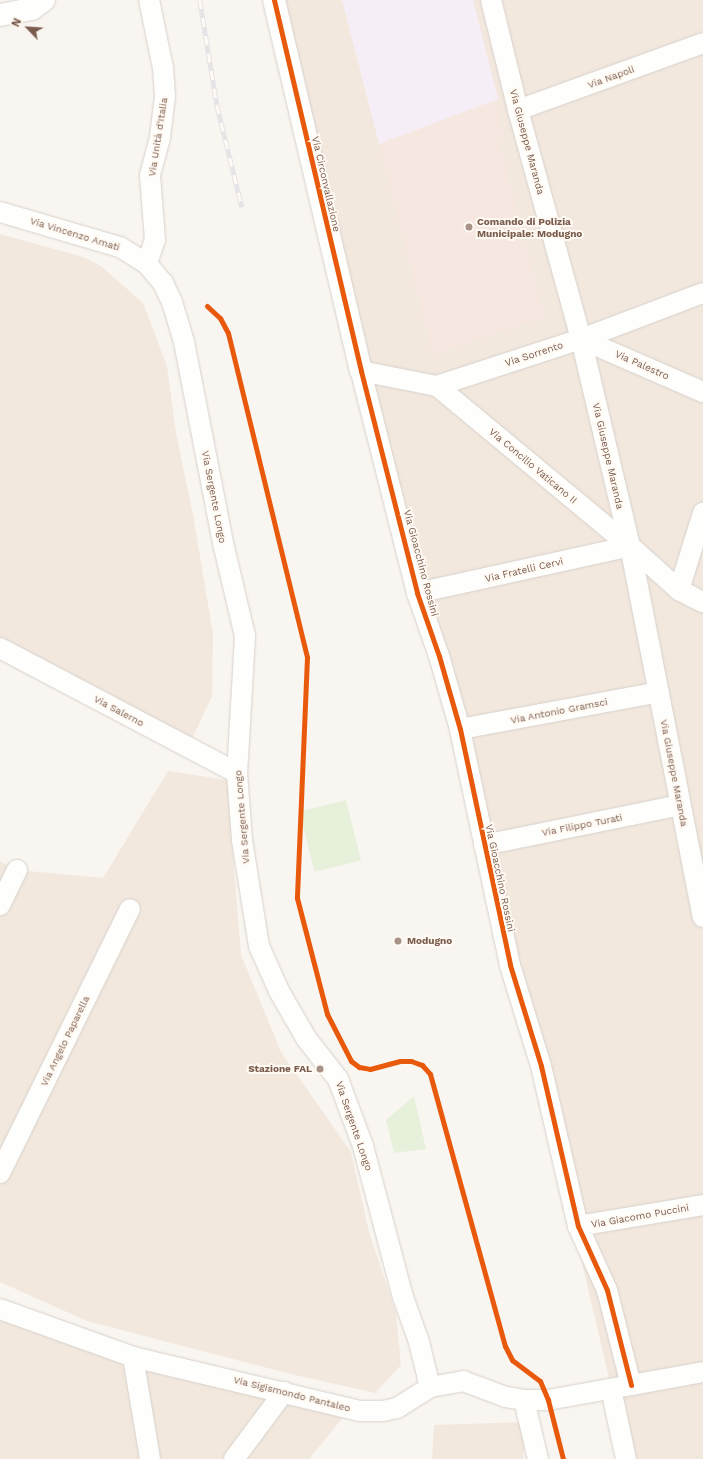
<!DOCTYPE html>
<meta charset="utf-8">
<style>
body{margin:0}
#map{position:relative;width:703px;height:1459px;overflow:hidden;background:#f9f5f0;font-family:"Work Sans",sans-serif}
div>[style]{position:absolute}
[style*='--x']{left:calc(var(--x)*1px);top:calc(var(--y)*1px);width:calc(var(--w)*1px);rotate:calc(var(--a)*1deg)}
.residential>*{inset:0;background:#f2e8de}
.commercial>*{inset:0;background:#f6e8e1}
.education>*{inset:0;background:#f6eef6}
.green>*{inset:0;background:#e7f0db;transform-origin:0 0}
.roads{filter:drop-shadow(0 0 1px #d7d1cb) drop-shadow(0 0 1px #d7d1cb)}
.street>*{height:20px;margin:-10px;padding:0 10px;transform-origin:10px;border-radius:10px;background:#fefefd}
.secondary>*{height:22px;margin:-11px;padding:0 11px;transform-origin:11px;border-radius:11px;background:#fefefd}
.rail>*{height:4.5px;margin-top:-2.25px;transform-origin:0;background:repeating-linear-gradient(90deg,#fffaf3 0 9px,#e6e3e7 0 18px);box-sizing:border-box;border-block:1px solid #e6e3e7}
.cycleway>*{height:5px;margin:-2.5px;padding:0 2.5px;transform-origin:2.5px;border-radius:2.5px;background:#e8590c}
.dots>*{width:11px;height:11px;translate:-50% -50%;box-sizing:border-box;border:2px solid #fffaf3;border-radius:50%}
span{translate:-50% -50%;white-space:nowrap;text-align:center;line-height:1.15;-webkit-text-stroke:4px #fffaf3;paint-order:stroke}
.street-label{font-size:10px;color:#7a5c4d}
.poi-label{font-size:10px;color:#7a5c4d;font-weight:700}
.left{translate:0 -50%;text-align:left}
.right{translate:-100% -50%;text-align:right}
.north{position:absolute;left:8px;top:8px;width:40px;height:40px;-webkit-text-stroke:3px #fffaf3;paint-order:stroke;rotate:295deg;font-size:11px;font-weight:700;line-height:16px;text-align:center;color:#7a5c4d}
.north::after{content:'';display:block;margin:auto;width:14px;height:18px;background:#7a5c4d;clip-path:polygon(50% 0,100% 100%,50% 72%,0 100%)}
</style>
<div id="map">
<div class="residential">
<i style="clip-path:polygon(272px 0,703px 0,703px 1459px,628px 1459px,484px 845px)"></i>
<i style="clip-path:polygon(0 234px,83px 257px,101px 266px,143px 303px,167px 366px,176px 433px,193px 515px,213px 634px,212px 696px,190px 743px,171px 749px,0 660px)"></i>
<i style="clip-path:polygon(168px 771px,227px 780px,241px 955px,281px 1052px,351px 1152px,369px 1232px,396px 1313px,401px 1365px,375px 1393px,291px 1374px,87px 1321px,0 1282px,0 861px,17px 870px,103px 878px)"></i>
<i style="clip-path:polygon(0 1304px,345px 1415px,309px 1459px,0 1459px)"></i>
<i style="clip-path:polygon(527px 1422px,523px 1459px,432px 1459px,434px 1425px)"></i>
</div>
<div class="commercial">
<i style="clip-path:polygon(495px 100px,504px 138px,499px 140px,545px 317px,433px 356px,379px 144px)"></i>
</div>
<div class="education">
<i style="clip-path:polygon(342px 0,473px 0,498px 99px,379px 144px)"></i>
</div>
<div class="green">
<i style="left:346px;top:800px;width:62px;height:48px;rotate:76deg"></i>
<i style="clip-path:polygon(414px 1096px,426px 1149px,394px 1153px,386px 1120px)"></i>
</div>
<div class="roads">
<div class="street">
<i style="--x:491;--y:0;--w:113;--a:76.2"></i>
<i style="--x:518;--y:110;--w:238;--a:74.6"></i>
<i style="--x:581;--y:339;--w:213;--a:76.7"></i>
<i style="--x:630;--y:546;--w:378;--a:78.9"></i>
<i style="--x:518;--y:110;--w:197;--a:-19.9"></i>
<i style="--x:0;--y:212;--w:125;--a:16.3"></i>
<i style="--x:120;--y:247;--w:32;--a:32"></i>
<i style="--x:147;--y:264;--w:25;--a:50"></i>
<i style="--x:163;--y:283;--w:21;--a:65"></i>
<i style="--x:172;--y:302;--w:42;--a:73.3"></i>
<i style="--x:184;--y:342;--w:205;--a:79"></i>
<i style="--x:223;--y:543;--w:96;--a:76.7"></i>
<i style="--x:245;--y:636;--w:137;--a:93.3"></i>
<i style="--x:237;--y:773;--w:67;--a:85.7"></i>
<i style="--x:242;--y:840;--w:107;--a:80.9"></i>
<i style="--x:259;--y:946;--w:49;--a:66"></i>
<i style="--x:279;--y:991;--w:54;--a:60.1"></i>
<i style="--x:306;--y:1038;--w:52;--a:52"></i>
<i style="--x:338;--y:1079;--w:72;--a:69.5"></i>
<i style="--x:363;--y:1146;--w:156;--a:75.2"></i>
<i style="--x:403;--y:1297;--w:48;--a:70.4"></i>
<i style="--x:419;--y:1342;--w:46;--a:76.3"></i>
<i style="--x:147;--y:264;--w:25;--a:-72"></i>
<i style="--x:155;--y:240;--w:65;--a:-94.4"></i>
<i style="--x:150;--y:175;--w:39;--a:-75"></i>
<i style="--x:160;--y:137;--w:41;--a:-83"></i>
<i style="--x:165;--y:96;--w:28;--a:-94"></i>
<i style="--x:163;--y:68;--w:69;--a:-101.6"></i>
<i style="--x:581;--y:339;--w:133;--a:23.5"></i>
<i style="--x:437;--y:386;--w:251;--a:39.7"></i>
<i style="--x:630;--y:546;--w:66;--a:41.9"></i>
<i style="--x:679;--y:590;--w:27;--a:27"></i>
<i style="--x:679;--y:590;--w:81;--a:-72.7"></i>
<i style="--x:417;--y:593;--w:218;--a:-12.4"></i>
<i style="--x:0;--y:648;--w:268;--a:27.8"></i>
<i style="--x:460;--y:729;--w:202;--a:-10.5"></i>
<i style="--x:484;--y:845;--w:200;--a:-11.5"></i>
<i style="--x:0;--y:905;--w:39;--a:-64"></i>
<i style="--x:0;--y:1173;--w:294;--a:-63.8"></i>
<i style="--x:578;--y:1226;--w:127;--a:-9.5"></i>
<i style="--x:0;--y:1309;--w:141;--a:19.8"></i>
<i style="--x:133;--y:1357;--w:232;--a:13.4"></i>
<i style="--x:359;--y:1411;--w:24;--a:0"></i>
<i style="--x:383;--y:1411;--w:14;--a:-12"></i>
<i style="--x:397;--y:1408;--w:39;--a:-32"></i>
<i style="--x:430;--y:1387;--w:34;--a:-10"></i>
<i style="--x:463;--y:1381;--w:46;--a:20.4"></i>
<i style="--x:506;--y:1397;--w:18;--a:9"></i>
<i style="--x:524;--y:1400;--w:24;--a:0"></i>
<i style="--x:548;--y:1400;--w:158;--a:-10.2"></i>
<i style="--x:133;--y:1357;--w:103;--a:80.5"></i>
<i style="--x:631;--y:1385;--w:98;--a:-104.2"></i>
<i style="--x:607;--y:1290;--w:70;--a:-114.4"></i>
<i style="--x:578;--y:1226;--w:164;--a:-103"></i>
<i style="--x:541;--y:1066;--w:106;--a:-107.1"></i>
<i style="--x:510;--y:965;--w:241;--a:-102"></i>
<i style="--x:460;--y:729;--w:76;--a:-106"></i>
<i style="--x:439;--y:656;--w:67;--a:-109.2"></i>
<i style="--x:417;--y:593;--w:229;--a:-104.2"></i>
<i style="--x:361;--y:371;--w:77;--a:11.2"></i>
<i style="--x:437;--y:386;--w:151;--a:-18.1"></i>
<i style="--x:581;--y:339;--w:130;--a:-20.7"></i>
<i style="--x:611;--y:1389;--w:72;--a:77.9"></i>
<i style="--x:524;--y:1400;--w:61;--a:76.7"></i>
<i style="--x:234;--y:1459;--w:84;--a:-53.3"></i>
</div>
<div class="secondary">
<i style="--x:274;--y:0;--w:381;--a:76.8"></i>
<i style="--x:0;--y:15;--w:33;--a:-11"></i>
<i style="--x:32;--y:9;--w:15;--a:-37"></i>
</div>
</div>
<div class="rail">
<i style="--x:200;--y:0;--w:106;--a:80.8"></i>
<i style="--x:217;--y:105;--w:105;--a:76.2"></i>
</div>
<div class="cycleway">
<i style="--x:274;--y:0;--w:381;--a:76.8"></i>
<i style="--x:361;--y:371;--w:229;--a:75.8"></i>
<i style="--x:417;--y:593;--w:67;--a:70.8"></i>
<i style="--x:439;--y:656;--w:76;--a:74"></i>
<i style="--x:460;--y:729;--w:241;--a:78"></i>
<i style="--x:510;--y:965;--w:106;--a:72.9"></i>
<i style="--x:541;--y:1066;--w:164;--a:77"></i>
<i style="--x:578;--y:1226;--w:70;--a:65.6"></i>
<i style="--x:607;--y:1290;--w:98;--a:75.8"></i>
<i style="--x:207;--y:306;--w:18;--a:43"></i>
<i style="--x:220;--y:318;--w:17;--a:62"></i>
<i style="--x:228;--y:333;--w:333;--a:76.3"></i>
<i style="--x:307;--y:657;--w:241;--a:92.4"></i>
<i style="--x:297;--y:898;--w:120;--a:75.5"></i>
<i style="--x:327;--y:1014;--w:53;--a:62.9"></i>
<i style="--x:351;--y:1061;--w:10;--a:37"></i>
<i style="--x:359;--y:1067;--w:11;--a:10"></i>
<i style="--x:370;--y:1069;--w:31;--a:-15"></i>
<i style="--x:400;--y:1061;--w:11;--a:0"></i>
<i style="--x:411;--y:1061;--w:12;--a:20"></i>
<i style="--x:422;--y:1065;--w:12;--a:48"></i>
<i style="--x:430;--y:1074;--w:282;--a:74.6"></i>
<i style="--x:505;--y:1346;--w:16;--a:63"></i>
<i style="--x:512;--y:1360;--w:35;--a:37"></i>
<i style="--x:540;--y:1381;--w:21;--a:67"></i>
<i style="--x:548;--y:1400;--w:61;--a:75.7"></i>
</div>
<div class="dots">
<i style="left:469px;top:227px;background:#a69286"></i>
<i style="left:398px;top:941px;background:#a69286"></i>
<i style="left:320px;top:1069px;background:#a69286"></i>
</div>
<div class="street-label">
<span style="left:611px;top:77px;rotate:-20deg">Via Napoli</span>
<span style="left:158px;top:137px;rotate:-81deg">Via Unità d'Italia</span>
<span style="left:527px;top:142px;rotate:75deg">Via Giuseppe Maranda</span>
<span style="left:326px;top:184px;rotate:77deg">Via Circonvallazione</span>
<span style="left:75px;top:234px;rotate:17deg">Via Vincenzo Amati</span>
<span style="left:534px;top:354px;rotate:-18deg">Via Sorrento</span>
<span style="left:642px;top:365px;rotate:24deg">Via Palestro</span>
<span style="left:608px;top:456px;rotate:77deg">Via Giuseppe Maranda</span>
<span style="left:533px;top:466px;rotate:40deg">Via Concilio Vaticano II</span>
<span style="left:214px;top:497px;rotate:79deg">Via Sergente Longo</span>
<span style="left:421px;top:563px;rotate:75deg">Via Gioacchino Rossini</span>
<span style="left:524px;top:570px;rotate:-13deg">Via Fratelli Cervi</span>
<span style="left:119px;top:711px;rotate:28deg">Via Salerno</span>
<span style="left:559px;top:711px;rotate:-11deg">Via Antonio Gramsci</span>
<span style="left:674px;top:773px;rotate:79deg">Via Giuseppe Maranda</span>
<span style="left:242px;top:817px;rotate:-95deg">Via Sergente Longo</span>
<span style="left:582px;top:825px;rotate:-11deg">Via Filippo Turati</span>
<span style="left:500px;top:878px;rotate:78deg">Via Gioacchino Rossini</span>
<span style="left:65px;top:1041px;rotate:-64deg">Via Angelo Paparella</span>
<span style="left:354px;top:1126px;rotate:71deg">Via Sergente Longo</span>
<span style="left:640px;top:1216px;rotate:-10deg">Via Giacomo Puccini</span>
<span style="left:292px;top:1394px;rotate:14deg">Via Sigismondo Pantaleo</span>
</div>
<div class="poi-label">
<span class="left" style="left:477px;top:227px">Comando di Polizia<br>Municipale: Modugno</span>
<span class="left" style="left:407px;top:941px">Modugno</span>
<span class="right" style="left:312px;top:1069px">Stazione FAL</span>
</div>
<div class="north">N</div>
</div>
